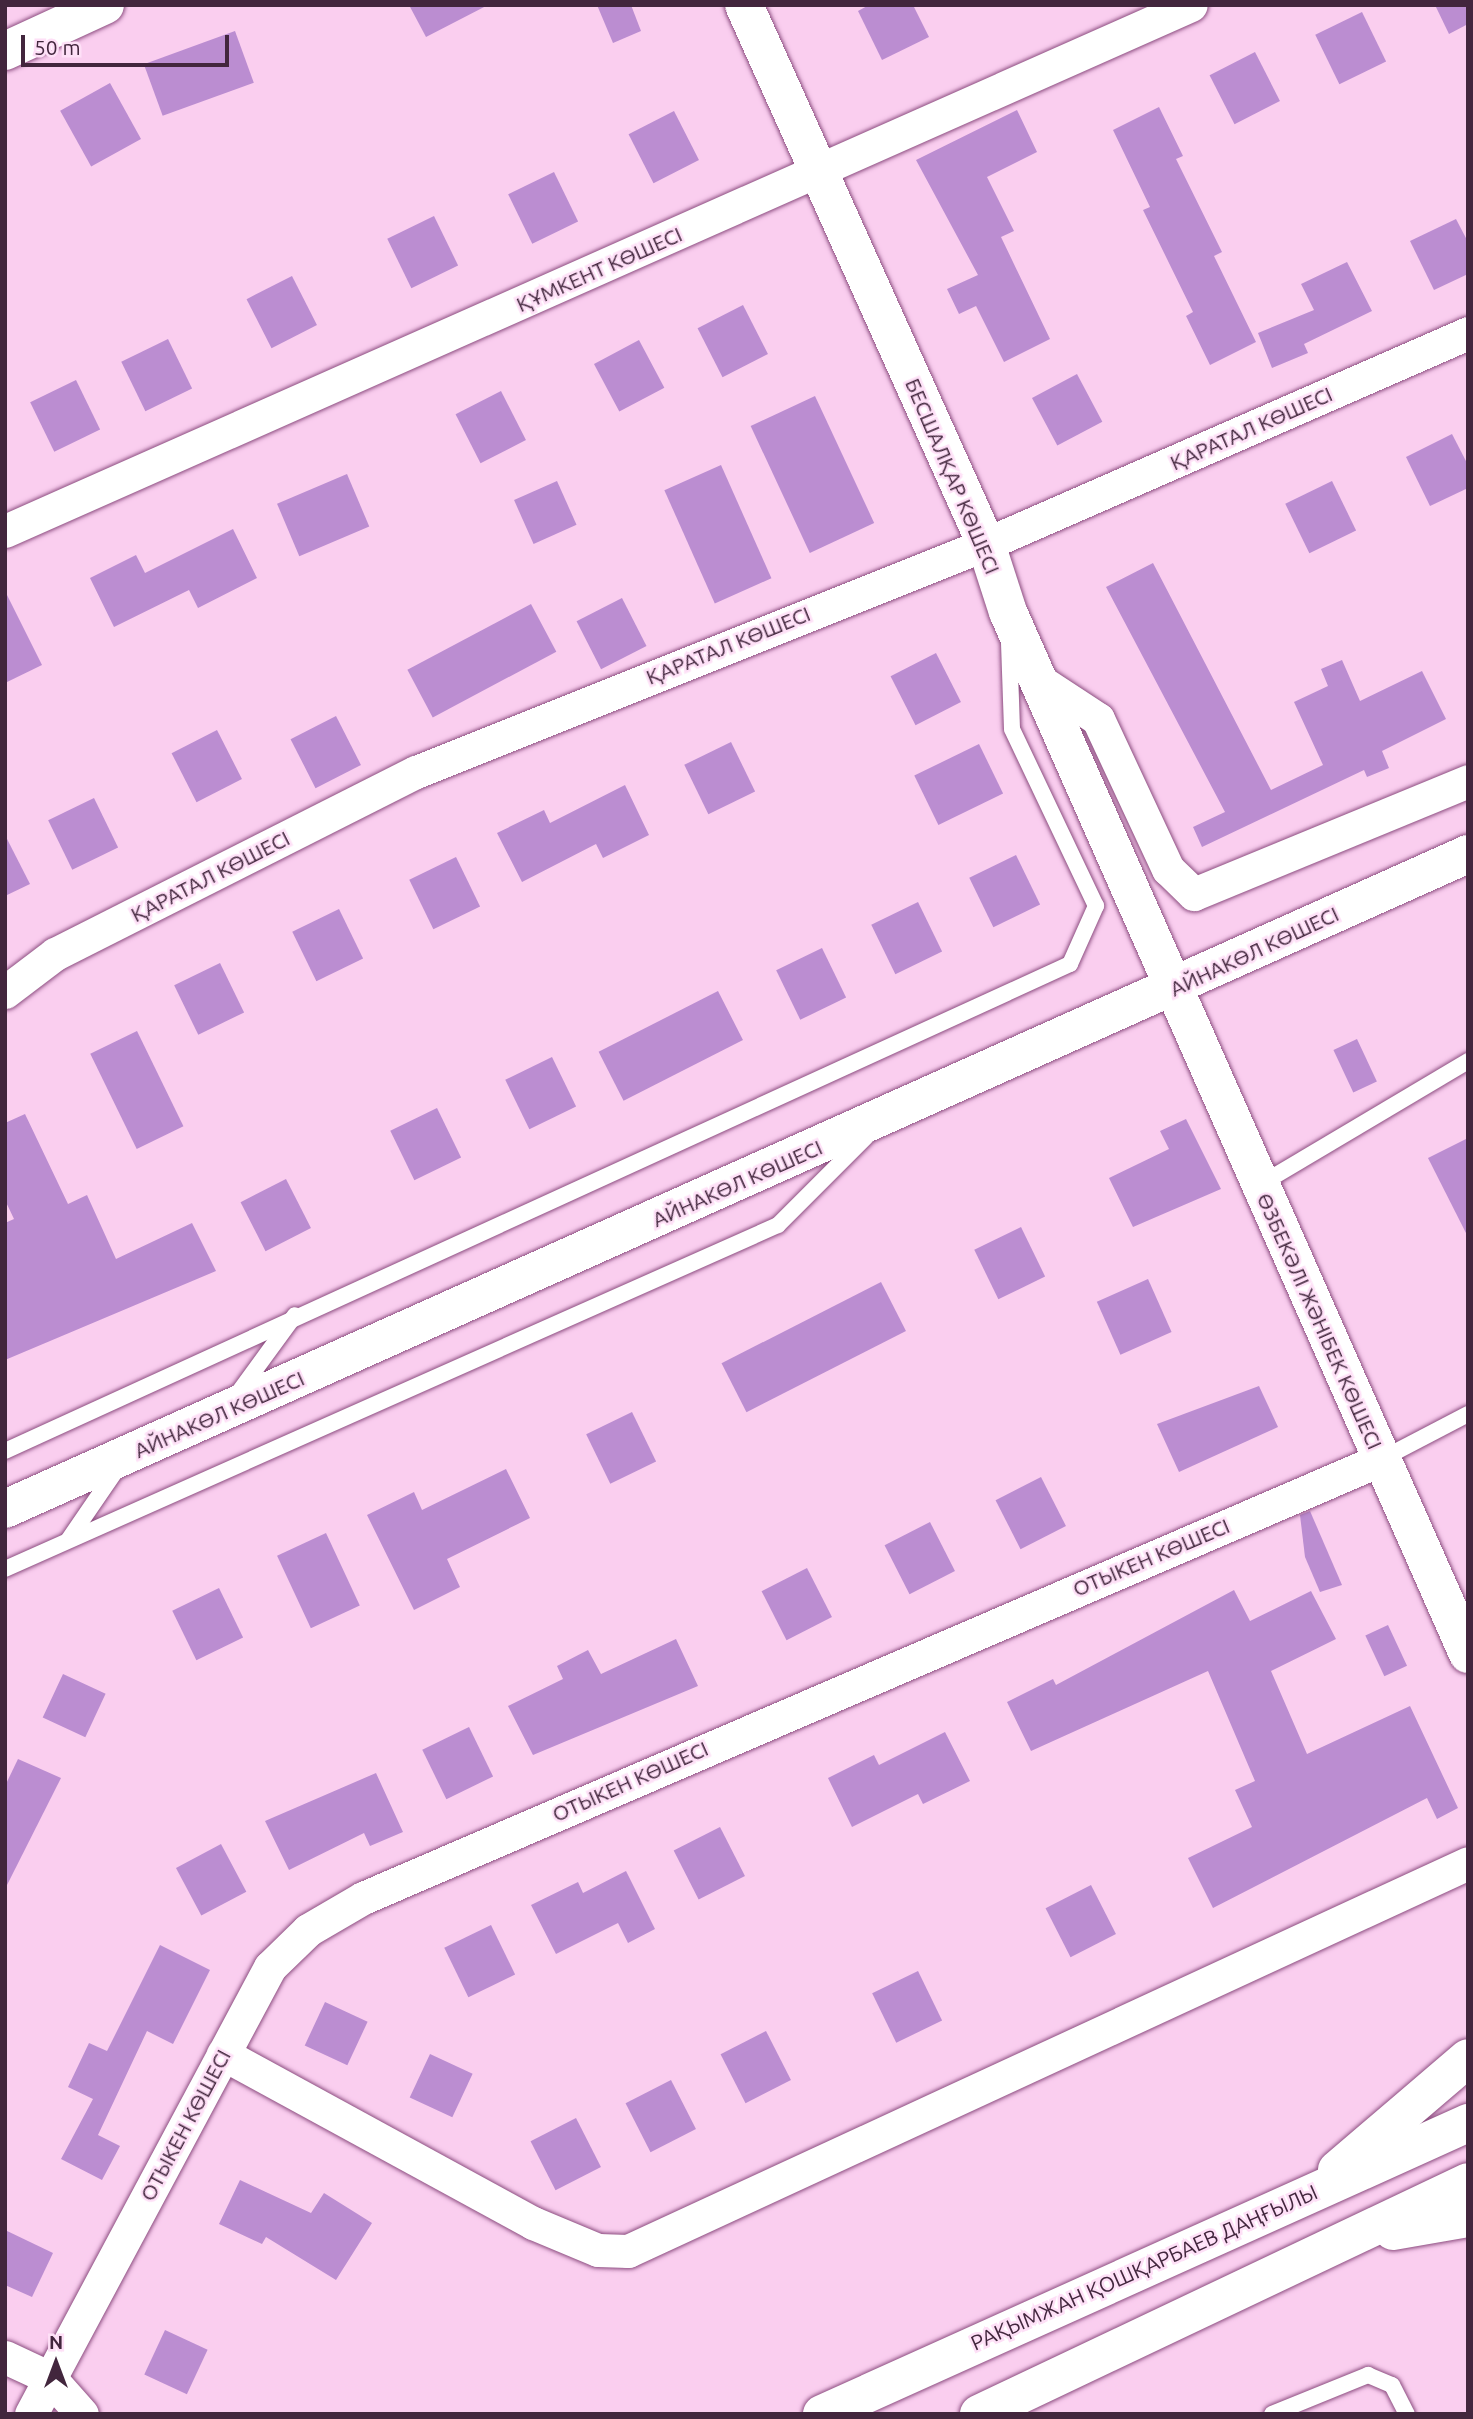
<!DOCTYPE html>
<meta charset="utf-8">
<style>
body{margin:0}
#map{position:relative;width:1473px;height:2419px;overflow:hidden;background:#faceef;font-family:Ubuntu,sans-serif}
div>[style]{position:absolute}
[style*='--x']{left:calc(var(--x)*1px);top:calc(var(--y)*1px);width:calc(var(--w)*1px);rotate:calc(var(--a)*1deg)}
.building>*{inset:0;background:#bb8dd1;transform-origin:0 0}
.roads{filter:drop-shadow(0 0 2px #8c4d80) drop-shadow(0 0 2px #8c4d80)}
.service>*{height:16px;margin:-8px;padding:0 8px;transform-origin:8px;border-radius:8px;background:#fff}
.minor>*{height:33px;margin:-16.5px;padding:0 16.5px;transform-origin:16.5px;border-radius:16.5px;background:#fff}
.tertiary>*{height:38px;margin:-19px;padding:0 19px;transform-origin:19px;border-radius:19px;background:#fff}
.secondary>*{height:38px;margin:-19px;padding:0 19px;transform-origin:19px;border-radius:19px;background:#fff}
span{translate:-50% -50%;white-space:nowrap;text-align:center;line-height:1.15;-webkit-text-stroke:5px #fee0f7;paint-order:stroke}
.street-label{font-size:21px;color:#42263d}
.frame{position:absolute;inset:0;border:7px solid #42263d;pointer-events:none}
.north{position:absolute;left:21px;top:2328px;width:70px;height:70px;-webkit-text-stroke:5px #fee0f7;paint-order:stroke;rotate:0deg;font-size:19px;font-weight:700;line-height:28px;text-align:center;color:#42263d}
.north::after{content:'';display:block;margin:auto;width:24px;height:32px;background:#42263d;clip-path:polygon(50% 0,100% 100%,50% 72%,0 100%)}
.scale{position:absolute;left:21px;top:35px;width:208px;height:32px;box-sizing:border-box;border:4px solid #42263d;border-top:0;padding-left:9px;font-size:21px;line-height:24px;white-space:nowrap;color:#42263d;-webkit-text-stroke:5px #fee0f7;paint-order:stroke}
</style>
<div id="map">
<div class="building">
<i style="clip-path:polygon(409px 5px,488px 5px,426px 37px)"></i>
<i style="clip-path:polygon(597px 5px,631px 5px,641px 31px,613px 43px)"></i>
<i style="clip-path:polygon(869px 5px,913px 5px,929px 37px,882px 60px,858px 11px)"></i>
<i style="clip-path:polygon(1435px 5px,1468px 5px,1468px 24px,1449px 34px)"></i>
<i style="left:1362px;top:12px;width:55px;height:52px;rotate:64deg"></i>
<i style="left:235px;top:31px;width:55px;height:97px;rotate:70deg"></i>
<i style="left:1255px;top:52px;width:55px;height:51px;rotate:63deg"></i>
<i style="left:110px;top:83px;width:64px;height:57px;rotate:61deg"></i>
<i style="clip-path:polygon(1159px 107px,1183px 156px,1176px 159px,1222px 252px,1214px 256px,1256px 342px,1210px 365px,1186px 316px,1193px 312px,1143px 210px,1150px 207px,1113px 130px)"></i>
<i style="clip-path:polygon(1017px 110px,1037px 152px,987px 177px,1014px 231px,1001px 237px,1050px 339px,1004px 362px,976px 306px,959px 314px,947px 289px,978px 275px,916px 160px)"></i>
<i style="left:674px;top:111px;width:55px;height:51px;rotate:63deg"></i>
<i style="left:554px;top:172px;width:55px;height:51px;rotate:64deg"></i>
<i style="left:434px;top:216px;width:55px;height:52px;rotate:64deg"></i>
<i style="clip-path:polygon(1456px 219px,1468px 242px,1468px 274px,1434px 290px,1410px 241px)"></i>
<i style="clip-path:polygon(1347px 262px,1372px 311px,1304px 344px,1308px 353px,1272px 368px,1258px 333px,1314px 310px,1301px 284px)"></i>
<i style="left:292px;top:276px;width:55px;height:51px;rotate:63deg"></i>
<i style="left:743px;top:305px;width:55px;height:51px;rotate:63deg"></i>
<i style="left:168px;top:339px;width:55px;height:52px;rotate:64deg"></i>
<i style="left:639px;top:340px;width:54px;height:51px;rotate:62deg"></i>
<i style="left:1077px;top:374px;width:54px;height:51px;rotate:62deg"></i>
<i style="left:76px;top:380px;width:55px;height:51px;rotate:64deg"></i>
<i style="left:501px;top:391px;width:55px;height:51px;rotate:63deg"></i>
<i style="left:815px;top:396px;width:140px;height:71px;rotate:65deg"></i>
<i style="clip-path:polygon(1452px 434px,1468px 465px,1468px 488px,1430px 506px,1406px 457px)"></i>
<i style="left:721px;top:465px;width:124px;height:62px;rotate:66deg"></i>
<i style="left:347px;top:474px;width:57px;height:76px;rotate:67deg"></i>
<i style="left:557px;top:481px;width:48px;height:47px;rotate:66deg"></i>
<i style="left:1332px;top:481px;width:55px;height:52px;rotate:64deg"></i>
<i style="clip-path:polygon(233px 529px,257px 578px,198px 608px,189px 590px,114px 627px,90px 578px,136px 555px,145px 573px)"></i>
<i style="clip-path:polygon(1153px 563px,1271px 790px,1323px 765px,1294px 702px,1328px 686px,1321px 669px,1342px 660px,1360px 701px,1422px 671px,1446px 719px,1382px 751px,1389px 768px,1367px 777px,1364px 770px,1202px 847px,1193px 827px,1225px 812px,1106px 587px)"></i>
<i style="clip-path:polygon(5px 591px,42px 665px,5px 683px)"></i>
<i style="left:622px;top:598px;width:54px;height:51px;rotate:63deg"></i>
<i style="left:531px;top:604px;width:54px;height:140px;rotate:62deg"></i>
<i style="left:936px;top:653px;width:55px;height:51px;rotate:63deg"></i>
<i style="left:336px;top:716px;width:55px;height:51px;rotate:63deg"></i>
<i style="left:217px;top:730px;width:55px;height:51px;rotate:63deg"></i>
<i style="left:731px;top:742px;width:55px;height:52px;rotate:64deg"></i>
<i style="left:979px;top:744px;width:55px;height:72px;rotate:64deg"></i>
<i style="clip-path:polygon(625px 785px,649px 835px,603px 858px,596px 844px,522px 882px,497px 833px,544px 810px,550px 823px)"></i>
<i style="left:94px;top:798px;width:55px;height:51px;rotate:64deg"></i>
<i style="clip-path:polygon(5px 835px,30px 884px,5px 896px)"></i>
<i style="left:1016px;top:855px;width:55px;height:52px;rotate:64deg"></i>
<i style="left:456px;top:857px;width:55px;height:52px;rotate:64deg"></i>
<i style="left:918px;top:902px;width:55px;height:52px;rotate:64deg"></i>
<i style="left:339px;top:909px;width:55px;height:52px;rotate:64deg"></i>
<i style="left:822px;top:948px;width:55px;height:51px;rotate:64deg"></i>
<i style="left:220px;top:963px;width:55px;height:51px;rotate:64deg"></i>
<i style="left:718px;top:991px;width:55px;height:134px;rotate:63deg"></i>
<i style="left:137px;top:1031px;width:106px;height:52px;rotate:64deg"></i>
<i style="left:1357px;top:1039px;width:47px;height:26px;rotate:65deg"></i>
<i style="left:552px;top:1057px;width:55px;height:52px;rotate:64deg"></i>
<i style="left:437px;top:1108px;width:55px;height:52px;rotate:64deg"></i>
<i style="clip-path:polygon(25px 1114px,68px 1204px,87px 1195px,116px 1259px,192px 1223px,216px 1271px,5px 1360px,5px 1223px,14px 1219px,5px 1200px,5px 1123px)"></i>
<i style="clip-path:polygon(1186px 1119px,1221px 1189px,1133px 1227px,1109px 1178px,1169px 1149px,1160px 1131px)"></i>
<i style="clip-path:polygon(1468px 1138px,1468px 1237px,1428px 1158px)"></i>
<i style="left:286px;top:1179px;width:55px;height:51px;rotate:63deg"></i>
<i style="left:1021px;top:1227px;width:55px;height:52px;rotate:64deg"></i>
<i style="left:1148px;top:1279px;width:58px;height:56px;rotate:66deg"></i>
<i style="left:881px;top:1282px;width:55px;height:179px;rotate:63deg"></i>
<i style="clip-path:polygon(1259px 1386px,1278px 1427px,1179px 1472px,1157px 1424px)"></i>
<i style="left:632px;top:1412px;width:55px;height:51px;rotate:64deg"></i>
<i style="clip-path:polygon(506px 1469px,530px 1518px,447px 1559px,460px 1587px,414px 1610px,367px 1515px,414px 1492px,422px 1510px)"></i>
<i style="left:1041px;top:1477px;width:55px;height:51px;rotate:63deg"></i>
<i style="clip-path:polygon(1310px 1511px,1342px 1585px,1320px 1592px,1305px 1557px,1300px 1515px)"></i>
<i style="left:930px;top:1522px;width:55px;height:51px;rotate:63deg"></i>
<i style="left:326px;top:1533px;width:80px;height:54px;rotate:65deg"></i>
<i style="left:807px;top:1568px;width:55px;height:51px;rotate:63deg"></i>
<i style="left:219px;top:1588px;width:55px;height:52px;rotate:64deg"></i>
<i style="clip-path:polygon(1234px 1590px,1250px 1621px,1311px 1591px,1336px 1639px,1271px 1671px,1307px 1754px,1410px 1706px,1458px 1808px,1437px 1819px,1427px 1798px,1213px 1908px,1188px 1858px,1252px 1827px,1235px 1790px,1255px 1781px,1208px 1671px,1031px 1751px,1007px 1702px,1053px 1679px,1056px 1685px)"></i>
<i style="left:1388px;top:1625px;width:45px;height:25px;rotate:65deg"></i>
<i style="clip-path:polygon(676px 1639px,698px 1686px,533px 1755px,508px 1706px,563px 1679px,557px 1666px,588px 1650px,601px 1674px)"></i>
<i style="left:63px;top:1674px;width:47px;height:48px;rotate:25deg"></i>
<i style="left:469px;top:1727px;width:55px;height:52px;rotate:64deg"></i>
<i style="clip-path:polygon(945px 1732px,970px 1781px,923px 1804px,918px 1794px,852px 1827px,828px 1778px,874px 1755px,879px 1765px)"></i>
<i style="clip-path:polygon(18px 1759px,61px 1778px,5px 1889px,5px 1786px)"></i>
<i style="clip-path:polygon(376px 1773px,403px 1832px,370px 1846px,364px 1833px,289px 1870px,265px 1821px)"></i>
<i style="left:720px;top:1827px;width:55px;height:52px;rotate:63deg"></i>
<i style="left:221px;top:1844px;width:54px;height:51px;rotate:62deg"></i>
<i style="clip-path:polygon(626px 1871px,655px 1929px,628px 1943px,618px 1923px,556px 1954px,531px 1905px,578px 1882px,583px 1893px)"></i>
<i style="left:1091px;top:1885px;width:55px;height:51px;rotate:63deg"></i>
<i style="left:491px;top:1925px;width:55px;height:52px;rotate:64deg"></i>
<i style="clip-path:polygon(160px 1945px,210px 1970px,173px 2044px,147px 2031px,98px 2135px,120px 2146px,102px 2180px,61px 2159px,93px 2099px,68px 2087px,89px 2043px,107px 2051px)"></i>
<i style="left:918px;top:1971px;width:55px;height:51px;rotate:64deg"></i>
<i style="left:325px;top:2002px;width:47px;height:48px;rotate:25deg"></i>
<i style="left:766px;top:2031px;width:55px;height:51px;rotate:63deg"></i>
<i style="left:430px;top:2054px;width:47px;height:48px;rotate:25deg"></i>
<i style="left:671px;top:2080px;width:55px;height:51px;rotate:63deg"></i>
<i style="left:576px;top:2118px;width:55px;height:51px;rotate:63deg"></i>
<i style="clip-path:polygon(240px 2180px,311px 2213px,324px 2193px,372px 2223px,336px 2280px,266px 2237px,262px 2244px,219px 2224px)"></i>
<i style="clip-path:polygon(5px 2230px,53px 2253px,32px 2297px,5px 2285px)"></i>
<i style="left:165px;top:2330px;width:47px;height:49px;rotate:25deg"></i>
</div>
<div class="roads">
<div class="service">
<i style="--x:1261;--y:1184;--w:241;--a:-30.7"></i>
<i style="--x:236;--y:1396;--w:100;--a:-53.9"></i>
<i style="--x:5;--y:1451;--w:1171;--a:-24.57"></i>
<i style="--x:1070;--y:964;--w:64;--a:-65.9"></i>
<i style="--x:1096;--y:906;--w:196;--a:-115.4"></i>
<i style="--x:1012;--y:729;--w:86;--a:-92"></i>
<i style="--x:1382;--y:1459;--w:97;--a:-27.6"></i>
<i style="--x:69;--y:1539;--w:85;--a:-55.6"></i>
<i style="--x:5;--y:1569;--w:846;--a:-23.99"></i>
<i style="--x:778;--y:1225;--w:124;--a:-45"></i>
<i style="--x:1272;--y:2414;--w:104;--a:-22.1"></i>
<i style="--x:1368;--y:2375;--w:26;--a:23"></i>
<i style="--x:1392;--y:2385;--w:33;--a:63"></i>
</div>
<div class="minor">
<i style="--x:5;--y:531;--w:1297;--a:-23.92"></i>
<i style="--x:1037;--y:679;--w:73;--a:33.3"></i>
<i style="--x:1098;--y:719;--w:166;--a:65"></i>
<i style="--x:1168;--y:869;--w:36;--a:44"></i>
<i style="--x:1194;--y:894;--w:296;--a:-22.4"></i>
<i style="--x:5;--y:992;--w:63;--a:-37.2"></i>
<i style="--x:55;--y:954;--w:404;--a:-26.8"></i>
<i style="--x:416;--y:772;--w:614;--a:-21.8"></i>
<i style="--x:986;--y:544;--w:526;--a:-23.64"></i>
<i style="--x:223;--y:2054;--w:353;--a:28.6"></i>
<i style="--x:533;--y:2223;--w:70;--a:22.6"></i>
<i style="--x:598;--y:2250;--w:30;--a:2"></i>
<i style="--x:628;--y:2251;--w:925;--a:-24.79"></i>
<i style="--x:5;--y:2357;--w:50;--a:25"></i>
<i style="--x:50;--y:2378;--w:48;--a:48.4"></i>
<i style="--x:31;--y:2414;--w:507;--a:-61.87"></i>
<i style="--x:270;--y:1967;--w:53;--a:-44.2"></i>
<i style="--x:308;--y:1930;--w:64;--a:-30.2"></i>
<i style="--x:363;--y:1898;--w:1110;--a:-23.31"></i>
</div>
<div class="tertiary">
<i style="--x:744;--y:5;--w:591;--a:65.82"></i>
<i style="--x:986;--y:544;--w:71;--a:72.1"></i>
<i style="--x:1008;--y:612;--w:1139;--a:66.18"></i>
<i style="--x:5;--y:51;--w:110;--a:-24.7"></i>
</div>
<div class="secondary">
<i style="--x:5;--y:1509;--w:1603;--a:-24.12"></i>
<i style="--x:1337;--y:2170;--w:172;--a:-40.5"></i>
<i style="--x:1393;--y:2231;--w:76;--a:-9.8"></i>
<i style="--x:822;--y:2414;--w:709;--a:-24.25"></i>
<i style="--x:979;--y:2414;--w:541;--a:-25.38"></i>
</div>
</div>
<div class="street-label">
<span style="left:599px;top:269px;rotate:-24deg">ҚҰМКЕНТ КӨШЕСІ</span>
<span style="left:1251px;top:428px;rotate:-24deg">ҚАРАТАЛ КӨШЕСІ</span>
<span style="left:953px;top:476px;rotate:67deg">БЕСШАЛҚАР КӨШЕСІ</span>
<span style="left:728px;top:645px;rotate:-22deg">ҚАРАТАЛ КӨШЕСІ</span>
<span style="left:210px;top:876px;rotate:-27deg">ҚАРАТАЛ КӨШЕСІ</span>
<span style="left:1254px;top:951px;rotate:-25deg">АЙНАКӨЛ КӨШЕСІ</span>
<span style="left:737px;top:1183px;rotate:-24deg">АЙНАКӨЛ КӨШЕСІ</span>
<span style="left:1320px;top:1321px;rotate:66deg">ӨЗБЕКӘЛІ ЖӘНІБЕК КӨШЕСІ</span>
<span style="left:219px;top:1414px;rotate:-24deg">АЙНАКӨЛ КӨШЕСІ</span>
<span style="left:1151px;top:1557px;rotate:-23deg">ОТЫКЕН КӨШЕСІ</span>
<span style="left:630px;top:1781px;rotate:-24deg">ОТЫКЕН КӨШЕСІ</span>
<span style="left:185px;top:2125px;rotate:-62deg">ОТЫКЕН КӨШЕСІ</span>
<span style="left:1144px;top:2267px;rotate:-24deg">РАҚЫМЖАН ҚОШҚАРБАЕВ ДАҢҒЫЛЫ</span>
</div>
<div class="frame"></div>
<div class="north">N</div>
<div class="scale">50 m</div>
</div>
